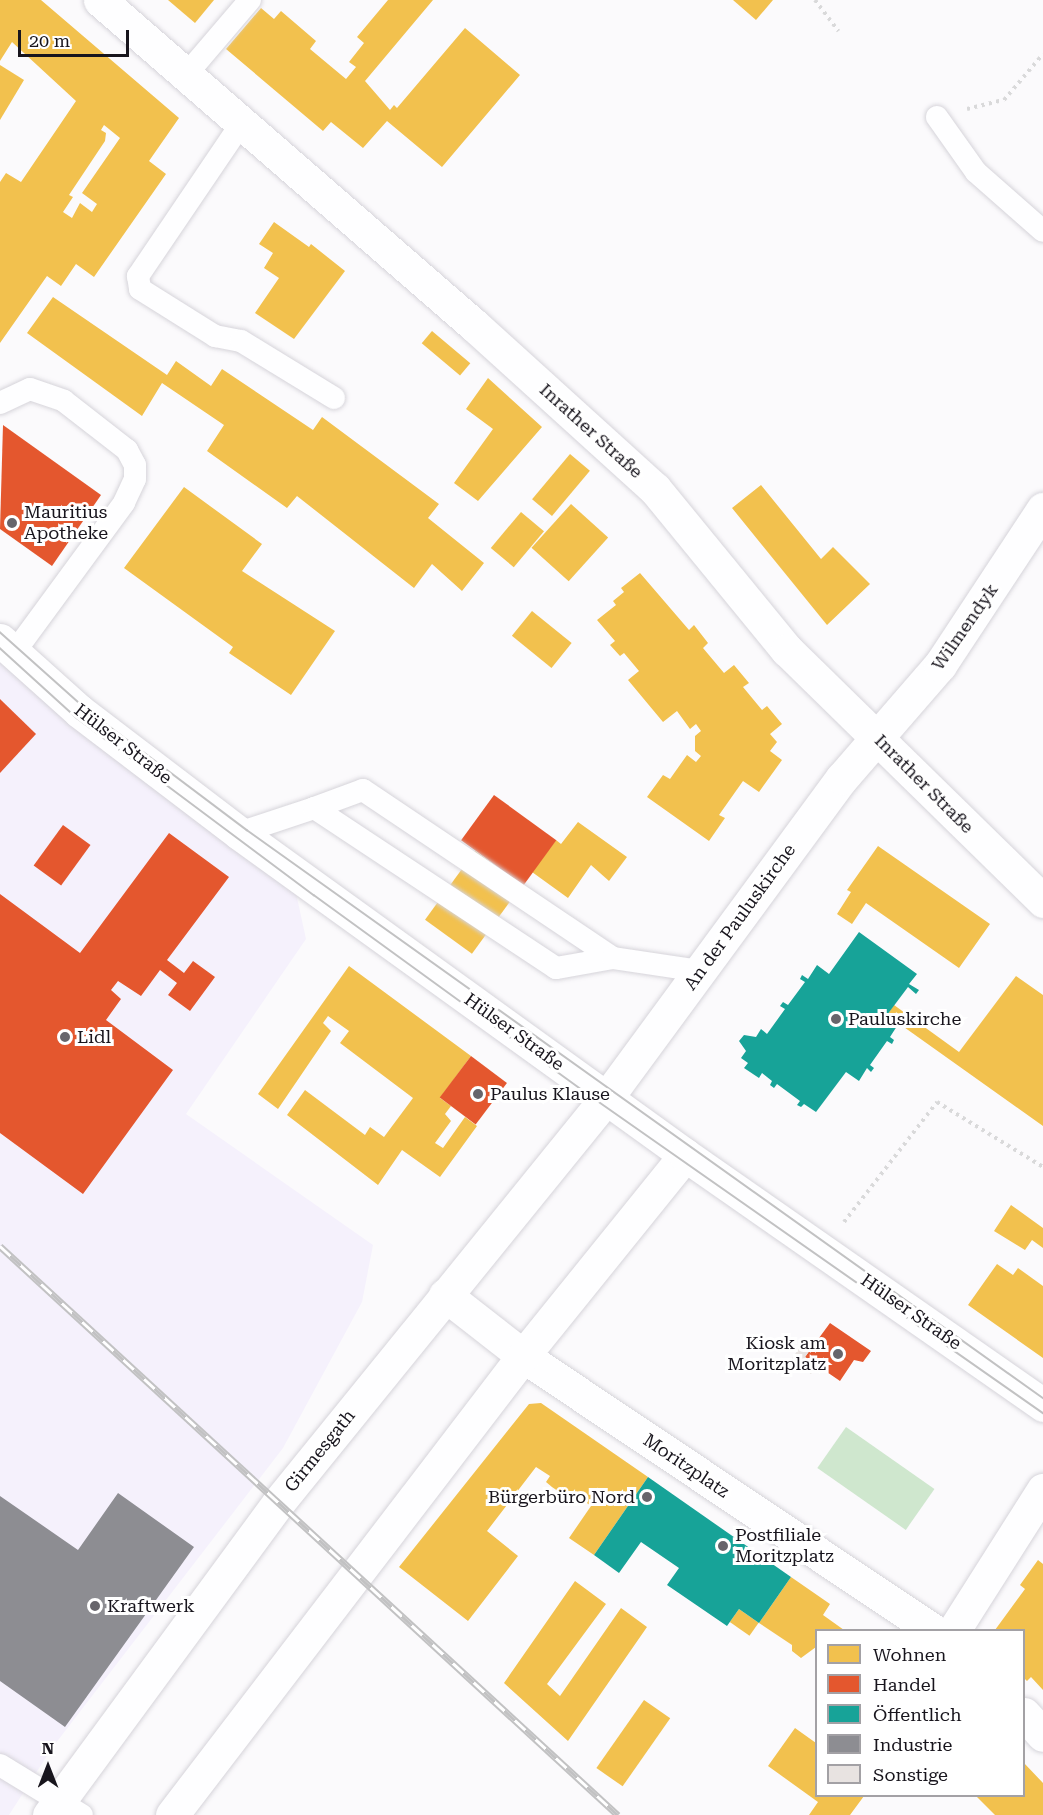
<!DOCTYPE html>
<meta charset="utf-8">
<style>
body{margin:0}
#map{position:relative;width:1043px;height:1815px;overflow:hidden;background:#fbfafc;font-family:"Roboto Serif",serif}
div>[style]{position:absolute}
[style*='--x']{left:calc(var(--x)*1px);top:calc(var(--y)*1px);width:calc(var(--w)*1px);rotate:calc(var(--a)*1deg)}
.built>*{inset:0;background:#f5f1fc}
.green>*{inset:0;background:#cfe7ce;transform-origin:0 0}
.homes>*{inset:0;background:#f2c14e;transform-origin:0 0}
.shops>*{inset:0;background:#e4572e;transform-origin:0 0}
.public>*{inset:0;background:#17a398}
.industry>*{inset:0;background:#8d8d92}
.building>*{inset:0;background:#e8e3e1}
.path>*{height:4px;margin-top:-2px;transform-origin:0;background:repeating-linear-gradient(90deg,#d9d9da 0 3px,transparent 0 7.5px)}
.roads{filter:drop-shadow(0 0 2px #d6d4da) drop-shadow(0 0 2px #d6d4da)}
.service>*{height:22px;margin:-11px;padding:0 11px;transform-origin:11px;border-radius:11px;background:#fefeff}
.minor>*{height:33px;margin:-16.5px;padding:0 16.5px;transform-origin:16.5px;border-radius:16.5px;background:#fefeff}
.tertiary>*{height:33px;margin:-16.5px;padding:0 16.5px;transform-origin:16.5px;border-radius:16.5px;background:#fefeff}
.tram>*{height:1.5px;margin:-0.75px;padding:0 0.75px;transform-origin:0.75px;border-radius:0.75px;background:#c2c2c3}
.rail>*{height:7px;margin-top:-3.5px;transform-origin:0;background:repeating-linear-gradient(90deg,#fff 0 14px,#c2c2c3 0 28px);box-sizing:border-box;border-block:2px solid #c2c2c3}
.dots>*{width:16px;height:16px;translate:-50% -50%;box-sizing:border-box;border:3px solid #fff;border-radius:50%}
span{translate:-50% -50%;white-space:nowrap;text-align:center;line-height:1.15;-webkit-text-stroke:6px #fff;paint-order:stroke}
.street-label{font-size:18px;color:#18151d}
.poi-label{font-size:18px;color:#18151d}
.left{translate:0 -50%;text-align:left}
.right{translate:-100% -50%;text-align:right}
.legend{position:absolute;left:815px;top:1629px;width:210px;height:168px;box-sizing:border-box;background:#fff;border:2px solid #a3a1a5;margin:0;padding:8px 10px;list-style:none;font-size:18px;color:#18151d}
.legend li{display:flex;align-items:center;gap:12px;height:30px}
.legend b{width:30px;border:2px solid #a3a1a5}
.north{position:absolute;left:18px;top:1737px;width:60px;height:60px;-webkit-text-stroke:4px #fff;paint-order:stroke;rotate:0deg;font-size:16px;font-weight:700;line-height:24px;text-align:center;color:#18151d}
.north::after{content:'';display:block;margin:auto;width:21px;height:27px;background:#18151d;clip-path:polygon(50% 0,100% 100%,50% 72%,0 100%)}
.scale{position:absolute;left:18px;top:30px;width:111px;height:27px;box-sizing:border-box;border:3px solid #18151d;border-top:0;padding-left:8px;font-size:18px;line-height:21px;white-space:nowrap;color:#18151d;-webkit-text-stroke:4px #fff;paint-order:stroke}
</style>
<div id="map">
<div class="built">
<i style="clip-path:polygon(0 639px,291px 870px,306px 939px,186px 1114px,373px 1245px,362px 1302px,283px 1448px,52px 1748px,9px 1815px,0 1815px)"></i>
</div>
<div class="green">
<i style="left:846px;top:1427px;width:108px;height:50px;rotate:35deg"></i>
</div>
<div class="homes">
<i style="clip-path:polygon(evenodd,0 0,41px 0,179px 118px,149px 161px,166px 174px,94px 277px,76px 264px,61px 286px,47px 276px,0 343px,0 182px,6px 173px,21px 182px,76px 101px,12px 42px,0 61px,0 0,104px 125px,120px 138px,82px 193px,97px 204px,92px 212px,80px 203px,72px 218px,63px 212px,73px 197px,69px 195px,105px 141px,106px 133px,101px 130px,104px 125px)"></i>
<i style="clip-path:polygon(168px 0,214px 0,195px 23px)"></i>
<i style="clip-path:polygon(388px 0,433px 0,365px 81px,390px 110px,394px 105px,397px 108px,465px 28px,520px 75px,442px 167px,387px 121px,363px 148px,331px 122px,323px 131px,226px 49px,261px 8px,274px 19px,281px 11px,316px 41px,310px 49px,346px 79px,356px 67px,349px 62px,364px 43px,357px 37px)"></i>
<i style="clip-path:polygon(733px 0,773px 0,756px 20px)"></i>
<i style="clip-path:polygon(0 65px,24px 80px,0 120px)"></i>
<i style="clip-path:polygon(274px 222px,309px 247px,311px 244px,345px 271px,294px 339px,255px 313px,279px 278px,264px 268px,273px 253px,259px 244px)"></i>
<i style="clip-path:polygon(53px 297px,167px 375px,176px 361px,211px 386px,222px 369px,313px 430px,322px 417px,439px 504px,428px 518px,484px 563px,462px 591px,432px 564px,414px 588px,297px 496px,287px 508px,207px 451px,224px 425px,162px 383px,142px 416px,27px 333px)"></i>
<i style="left:432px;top:331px;width:50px;height:16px;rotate:40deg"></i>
<i style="clip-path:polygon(488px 378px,542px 427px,478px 501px,454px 483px,493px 429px,466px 409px)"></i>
<i style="left:570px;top:454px;width:26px;height:59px;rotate:40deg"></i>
<i style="clip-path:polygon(761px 485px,821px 559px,833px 547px,870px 584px,827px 625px,732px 508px)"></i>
<i style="clip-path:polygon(184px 487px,262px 544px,242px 571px,335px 631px,291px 695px,229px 653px,233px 647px,124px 568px)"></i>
<i style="left:571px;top:504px;width:50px;height:59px;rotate:42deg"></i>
<i style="left:521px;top:512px;width:30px;height:47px;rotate:40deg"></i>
<i style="clip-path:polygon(640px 573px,689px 630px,694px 625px,708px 643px,703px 648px,724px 673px,734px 665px,749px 683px,743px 687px,762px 710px,767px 706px,782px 724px,770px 734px,777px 742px,770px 751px,782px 760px,759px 792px,743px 781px,719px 815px,725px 818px,709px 841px,647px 797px,663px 775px,670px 779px,687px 755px,696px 762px,701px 756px,695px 751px,695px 736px,701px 731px,696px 724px,690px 729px,677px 711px,663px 722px,628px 680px,639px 671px,624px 653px,620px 656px,610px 645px,615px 641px,597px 620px,616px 605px,613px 601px,624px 592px,621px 588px)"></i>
<i style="left:532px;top:611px;width:51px;height:32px;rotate:39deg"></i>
<i style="clip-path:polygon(578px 822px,627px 857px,609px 881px,591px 865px,568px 898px,532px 872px,556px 840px,561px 844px)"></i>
<i style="clip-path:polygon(878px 846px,990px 924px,959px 968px,866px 903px,852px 924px,837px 914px,851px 892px,847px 890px)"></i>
<i style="left:475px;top:851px;width:58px;height:85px;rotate:36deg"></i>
<i style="clip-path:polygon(349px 966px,471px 1056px,440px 1098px,451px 1106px,445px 1114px,451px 1121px,435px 1143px,443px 1148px,465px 1117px,477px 1126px,440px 1177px,402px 1150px,378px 1185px,287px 1115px,305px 1090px,365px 1135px,370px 1127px,384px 1137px,413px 1098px,340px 1043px,349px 1031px,328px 1016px,323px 1023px,331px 1031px,278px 1109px,258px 1094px)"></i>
<i style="clip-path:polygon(1016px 976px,1043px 995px,1043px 1126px,887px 1015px,894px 1005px,959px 1052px)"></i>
<i style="clip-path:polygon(1011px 1205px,1043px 1228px,1043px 1248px,1032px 1240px,1025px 1250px,994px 1231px)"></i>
<i style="clip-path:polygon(997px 1264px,1013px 1275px,1018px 1268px,1043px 1286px,1043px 1358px,968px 1305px)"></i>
<i style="clip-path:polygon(541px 1403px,648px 1477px,594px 1555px,569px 1538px,591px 1506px,572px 1492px,568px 1498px,552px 1487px,546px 1482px,550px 1476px,536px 1467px,487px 1531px,518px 1556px,468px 1621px,399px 1567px,529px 1404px)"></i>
<i style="clip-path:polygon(1038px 1560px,1043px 1564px,1043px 1690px,1031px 1677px,1027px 1681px,1024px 1678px,1024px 1630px,995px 1630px,1025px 1589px,1020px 1585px)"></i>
<i style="clip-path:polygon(791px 1577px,830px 1604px,823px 1615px,844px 1630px,816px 1630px,816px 1647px,801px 1658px,792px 1651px,792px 1645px,759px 1623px)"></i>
<i style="clip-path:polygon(575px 1581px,606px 1604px,547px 1684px,560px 1696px,621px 1608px,647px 1627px,568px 1741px,504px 1683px)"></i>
<i style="left:739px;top:1609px;width:24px;height:16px;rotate:35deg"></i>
<i style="left:644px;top:1700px;width:32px;height:83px;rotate:35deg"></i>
<i style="clip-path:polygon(795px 1728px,816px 1743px,816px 1796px,864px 1796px,850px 1815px,809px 1815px,818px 1802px,768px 1766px)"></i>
<i style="clip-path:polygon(1024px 1763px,1043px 1783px,1043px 1815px,995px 1815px,976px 1796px,1024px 1796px)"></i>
</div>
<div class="shops">
<i style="clip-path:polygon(3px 425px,101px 495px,52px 566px,0 529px)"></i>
<i style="clip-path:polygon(0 699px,36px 734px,0 773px)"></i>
<i style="left:494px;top:795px;width:77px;height:56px;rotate:36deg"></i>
<i style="left:63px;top:825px;width:34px;height:50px;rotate:36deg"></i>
<i style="clip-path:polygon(169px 833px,229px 877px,167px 960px,184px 973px,193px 961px,215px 977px,190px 1011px,168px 995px,177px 983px,160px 970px,141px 996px,118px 981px,111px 990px,121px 999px,106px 1020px,173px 1070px,83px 1194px,0 1133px,0 894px,80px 953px)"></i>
<i style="left:471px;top:1056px;width:45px;height:52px;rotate:37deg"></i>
<i style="clip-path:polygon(830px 1323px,871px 1351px,863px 1362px,854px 1360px,840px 1381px,805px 1357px)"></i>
</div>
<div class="public">
<i style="clip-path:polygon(859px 932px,917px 974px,909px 984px,919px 990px,916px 994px,908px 987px,887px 1015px,899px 1023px,890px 1037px,894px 1040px,892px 1044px,887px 1041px,870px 1065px,874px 1068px,871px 1072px,867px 1068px,859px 1081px,846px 1072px,816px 1112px,804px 1104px,801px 1107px,797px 1105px,800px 1101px,777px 1084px,774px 1088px,770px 1085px,772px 1081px,762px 1073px,759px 1078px,744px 1068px,748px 1063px,741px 1058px,746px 1051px,739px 1041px,744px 1035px,756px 1037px,761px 1029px,767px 1034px,785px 1009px,780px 1006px,783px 1002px,788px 1005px,805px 982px,800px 979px,802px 975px,808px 979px,817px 965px,829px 974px)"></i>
<i style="clip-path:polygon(648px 1477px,791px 1577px,759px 1623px,739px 1609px,727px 1626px,667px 1585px,679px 1568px,641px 1542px,619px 1573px,594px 1555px)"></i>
</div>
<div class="industry">
<i style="clip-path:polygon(118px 1493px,194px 1547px,65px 1727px,0 1681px,0 1496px,78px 1550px)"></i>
</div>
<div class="building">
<i style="clip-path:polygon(804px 1341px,814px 1344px,805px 1357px,817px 1365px,811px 1374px,791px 1360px)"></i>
</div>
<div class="path">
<i style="--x:815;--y:0;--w:39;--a:53"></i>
<i style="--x:967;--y:109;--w:38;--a:-14"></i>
<i style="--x:1004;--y:100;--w:60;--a:-49.7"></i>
<i style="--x:844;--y:1222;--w:152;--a:-52.2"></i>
<i style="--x:937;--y:1102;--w:124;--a:31.5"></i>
</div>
<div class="roads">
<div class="service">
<i style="--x:185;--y:76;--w:100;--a:-49.5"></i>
<i style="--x:937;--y:117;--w:67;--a:54.7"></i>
<i style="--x:976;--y:172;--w:89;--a:41.4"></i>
<i style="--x:241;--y:124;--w:184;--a:124.1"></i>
<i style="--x:138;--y:276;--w:13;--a:81"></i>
<i style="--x:140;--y:289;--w:89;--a:32.1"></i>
<i style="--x:215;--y:336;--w:26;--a:11"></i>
<i style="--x:241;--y:341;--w:109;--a:31.5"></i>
<i style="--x:0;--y:403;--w:33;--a:-25"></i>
<i style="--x:30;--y:389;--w:36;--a:19"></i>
<i style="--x:64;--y:401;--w:80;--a:37.9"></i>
<i style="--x:127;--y:450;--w:17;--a:62"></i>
<i style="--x:135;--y:465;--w:14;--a:90"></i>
<i style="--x:135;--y:479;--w:26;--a:115"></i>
<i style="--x:124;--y:503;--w:186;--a:126.3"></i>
<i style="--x:239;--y:833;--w:79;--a:-18.4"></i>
<i style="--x:613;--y:958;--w:58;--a:170"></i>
<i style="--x:556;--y:968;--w:290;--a:-146.5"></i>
<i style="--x:314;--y:808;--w:52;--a:-20.2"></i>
<i style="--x:363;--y:790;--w:301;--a:33.9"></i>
<i style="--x:613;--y:958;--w:88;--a:8.5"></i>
<i style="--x:0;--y:1765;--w:96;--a:31.4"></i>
</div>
<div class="minor">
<i style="--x:100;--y:0;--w:495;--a:41"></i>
<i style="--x:474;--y:325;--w:244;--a:42.2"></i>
<i style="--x:655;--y:489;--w:208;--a:50.7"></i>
<i style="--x:787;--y:650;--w:359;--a:44.4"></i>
<i style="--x:445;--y:1295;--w:99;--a:38"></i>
<i style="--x:523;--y:1356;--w:492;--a:33.8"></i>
<i style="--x:954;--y:1630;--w:166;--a:-57.6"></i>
<i style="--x:1024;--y:1714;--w:28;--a:48"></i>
<i style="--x:49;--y:1815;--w:387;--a:-53.7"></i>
<i style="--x:278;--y:1503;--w:529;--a:-50.98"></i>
<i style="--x:611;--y:1092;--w:390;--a:-53.7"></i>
<i style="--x:842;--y:778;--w:150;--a:-49.1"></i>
<i style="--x:940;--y:665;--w:187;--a:-56.6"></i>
<i style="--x:172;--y:1815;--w:578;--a:-52.59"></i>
<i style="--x:523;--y:1356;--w:258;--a:-51.1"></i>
</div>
<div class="tertiary">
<i style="--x:0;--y:640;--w:106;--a:41.9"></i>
<i style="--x:79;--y:711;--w:201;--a:37.3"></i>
<i style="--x:239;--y:833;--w:550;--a:35.83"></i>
<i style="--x:685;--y:1155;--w:437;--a:34.9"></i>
</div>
</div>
<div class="tram">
<i style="--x:0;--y:632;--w:114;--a:41.8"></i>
<i style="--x:85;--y:708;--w:203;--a:37"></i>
<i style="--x:247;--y:830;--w:978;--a:35.51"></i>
<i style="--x:0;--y:648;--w:104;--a:42.3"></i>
<i style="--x:77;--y:718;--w:296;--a:36.8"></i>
<i style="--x:314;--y:895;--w:344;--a:36"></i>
<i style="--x:592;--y:1097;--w:551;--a:35.02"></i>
</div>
<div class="rail">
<i style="--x:0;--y:1246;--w:840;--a:42.64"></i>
</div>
<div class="dots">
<i style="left:12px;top:523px;background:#67656b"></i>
<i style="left:836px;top:1019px;background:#67656b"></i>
<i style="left:65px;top:1037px;background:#67656b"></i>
<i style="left:478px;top:1094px;background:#67656b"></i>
<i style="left:838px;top:1354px;background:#67656b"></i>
<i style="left:647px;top:1497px;background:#67656b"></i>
<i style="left:723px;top:1546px;background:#67656b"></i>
<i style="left:95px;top:1606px;background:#67656b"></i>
</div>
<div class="street-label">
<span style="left:591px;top:431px;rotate:42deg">Inrather Straße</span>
<span style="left:965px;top:627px;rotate:-55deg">Wilmendyk</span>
<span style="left:123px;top:744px;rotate:38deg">Hülser Straße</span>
<span style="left:924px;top:784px;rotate:45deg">Inrather Straße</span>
<span style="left:740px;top:917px;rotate:-54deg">An der Pauluskirche</span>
<span style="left:514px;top:1032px;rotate:36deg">Hülser Straße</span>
<span style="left:911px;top:1312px;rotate:35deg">Hülser Straße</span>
<span style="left:320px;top:1451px;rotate:-51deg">Girmesgath</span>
<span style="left:686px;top:1466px;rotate:34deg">Moritzplatz</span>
</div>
<div class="poi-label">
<span class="left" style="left:24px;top:523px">Mauritius<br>Apotheke</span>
<span class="left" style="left:848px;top:1019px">Pauluskirche</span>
<span class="left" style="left:77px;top:1037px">Lidl</span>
<span class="left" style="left:490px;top:1094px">Paulus Klause</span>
<span class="right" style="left:826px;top:1354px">Kiosk am<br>Moritzplatz</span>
<span class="right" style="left:635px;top:1497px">Bürgerbüro Nord</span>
<span class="left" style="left:735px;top:1546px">Postfiliale<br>Moritzplatz</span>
<span class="left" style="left:107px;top:1606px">Kraftwerk</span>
</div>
<ul class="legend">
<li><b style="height:16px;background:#f2c14e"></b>Wohnen</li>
<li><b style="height:16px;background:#e4572e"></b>Handel</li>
<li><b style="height:16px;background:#17a398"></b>Öffentlich</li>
<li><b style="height:16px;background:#8d8d92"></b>Industrie</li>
<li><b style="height:16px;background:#e8e3e1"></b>Sonstige</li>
</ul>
<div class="north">N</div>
<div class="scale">20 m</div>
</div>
